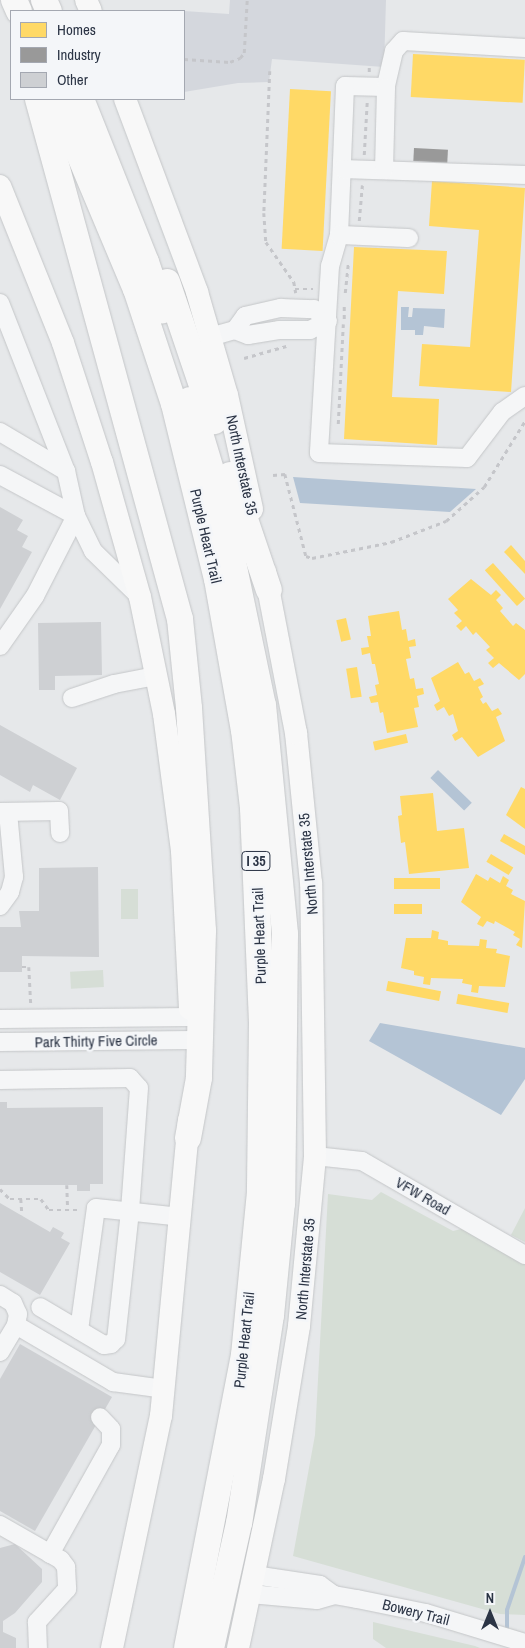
<!DOCTYPE html>
<style>
body{margin:0}
#map{position:relative;width:525px;height:1648px;overflow:hidden;background:#e6e8ea;font-family:"Archivo Narrow",sans-serif}
div>[style]{position:absolute}
[style*='--x']{left:calc(var(--x)*1px);top:calc(var(--y)*1px);width:calc(var(--w)*1px);rotate:calc(var(--a)*1deg)}
.built>*{inset:0;background:#d4d7dd}
.green>*{inset:0;background:#d6ded6;transform-origin:0 0}
.water>*{inset:0;background:#b4c4d5;transform-origin:0 0}
.homes>*{inset:0;background:#ffd966;transform-origin:0 0}
.industry>*{inset:0;background:#999;transform-origin:0 0}
.stream>*{height:4px;margin:-2px;padding:0 2px;transform-origin:2px;border-radius:2px;background:#b4c4d5}
.building>*{inset:0;background:#ced0d3}
.path>*{height:2.5px;margin-top:-1.25px;transform-origin:0;background:repeating-linear-gradient(90deg,#c5c6ca 0 4px,transparent 0 8px)}
.roads{filter:drop-shadow(0 0 1px #c4c6c8) drop-shadow(0 0 1px #c4c6c8)}
.minor>*{height:18px;margin:-9px;padding:0 9px;transform-origin:9px;border-radius:9px;background:#f5f6f7}
.major>*{height:22px;margin:-11px;padding:0 11px;transform-origin:11px;border-radius:11px;background:#f8f8f8}
.highway>*{height:26px;margin:-13px;padding:0 13px;transform-origin:13px;border-radius:13px;background:#f8f8f8}
span{translate:-50% -50%;white-space:nowrap;text-align:center;line-height:1.15;-webkit-text-stroke:5px #f4f6f9;paint-order:stroke}
.shield-label span{padding:1px 4px;background:#f4f6f9;border:1px solid;border-radius:4px;-webkit-text-stroke-width:0}
.shield-label{font-size:14px;color:#2b3445;font-weight:700}
.street-label{font-size:15px;color:#2b3445}
.legend{position:absolute;left:10px;top:10px;width:175px;height:90px;box-sizing:border-box;background:#f4f6f9;border:1px solid #a4a8b1;margin:0;padding:6px 9px;list-style:none;font-size:15px;color:#2b3445}
.legend li{display:flex;align-items:center;gap:10px;height:25px}
.legend b{width:25px;border:1px solid #a4a8b1}
.north{position:absolute;left:465px;top:1588px;width:50px;height:50px;-webkit-text-stroke:4px #f4f6f9;paint-order:stroke;rotate:0deg;font-size:14px;font-weight:700;line-height:20px;text-align:center;color:#2b3445}
.north::after{content:'';display:block;margin:auto;width:18px;height:22px;background:#2b3445;clip-path:polygon(50% 0,100% 100%,50% 72%,0 100%)}
</style>
<div id="map">
<div class="built">
<i style="clip-path:polygon(230px 0,386px 0,384px 67px,272px 59px,269px 82px,238px 83px,184px 92px,184px 11px,229px 14px)"></i>
</div>
<div class="green">
<i style="left:121px;top:889px;width:17px;height:30px"></i>
<i style="left:103px;top:970px;width:17px;height:33px;rotate:87deg"></i>
<i style="clip-path:polygon(381px 1192px,453px 1231px,465px 1228px,525px 1263px,525px 1615px,500px 1614px,293px 1556px,315px 1435px,328px 1194px,372px 1200px)"></i>
<i style="clip-path:polygon(525px 1208px,525px 1242px,511px 1235px)"></i>
<i style="clip-path:polygon(373px 1622px,475px 1646px,480px 1648px,386px 1648px,373px 1639px)"></i>
</div>
<div class="water">
<i style="clip-path:polygon(401px 307px,409px 307px,408px 317px,412px 317px,413px 308px,445px 309px,444px 328px,424px 326px,423px 335px,415px 335px,415px 330px,401px 330px)"></i>
<i style="clip-path:polygon(293px 477px,476px 489px,450px 512px,300px 503px)"></i>
<i style="left:438px;top:770px;width:47px;height:11px;rotate:44deg"></i>
<i style="clip-path:polygon(380px 1023px,525px 1048px,525px 1079px,501px 1115px,369px 1041px)"></i>
</div>
<div class="homes">
<i style="left:413px;top:54px;width:112px;height:43px;rotate:3deg"></i>
<i style="left:290px;top:89px;width:41px;height:160px;rotate:3deg"></i>
<i style="clip-path:polygon(432px 181px,525px 188px,511px 392px,419px 386px,422px 344px,470px 347px,479px 230px,429px 226px)"></i>
<i style="clip-path:polygon(354px 247px,447px 251px,444px 294px,398px 291px,392px 397px,439px 399px,437px 445px,344px 439px)"></i>
<i style="clip-path:polygon(511px 545px,525px 561px,525px 574px,504px 552px)"></i>
<i style="left:493px;top:563px;width:48px;height:11px;rotate:48deg"></i>
<i style="clip-path:polygon(471px 579px,491px 595px,496px 590px,501px 595px,496px 600px,503px 608px,500px 611px,513px 626px,516px 623px,525px 630px,525px 674px,519px 680px,499px 663px,493px 668px,488px 663px,494px 658px,486px 650px,490px 647px,476px 632px,473px 635px,466px 626px,461px 631px,456px 626px,462px 621px,454px 613px,458px 610px,448px 599px)"></i>
<i style="clip-path:polygon(399px 611px,402px 630px,406px 629px,408px 641px,415px 639px,416px 646px,409px 647px,411px 658px,406px 659px,410px 679px,414px 678px,416px 689px,423px 688px,424px 694px,417px 696px,419px 707px,414px 708px,418px 727px,387px 733px,383px 712px,380px 713px,378px 702px,371px 703px,369px 697px,377px 695px,375px 685px,379px 684px,375px 664px,372px 664px,370px 653px,362px 655px,361px 648px,369px 647px,367px 636px,371px 636px,368px 616px)"></i>
<i style="left:346px;top:618px;width:22px;height:10px;rotate:77deg"></i>
<i style="clip-path:polygon(458px 662px,465px 674px,469px 672px,474px 681px,480px 678px,484px 684px,478px 687px,483px 697px,480px 699px,483px 704px,486px 702px,492px 711px,498px 708px,502px 714px,496px 717px,505px 741px,478px 757px,462px 737px,455px 741px,452px 735px,458px 731px,453px 714px,449px 716px,444px 707px,437px 711px,434px 705px,440px 701px,431px 678px)"></i>
<i style="left:357px;top:667px;width:30px;height:11px;rotate:81deg"></i>
<i style="left:406px;top:734px;width:9px;height:34px;rotate:77deg"></i>
<i style="clip-path:polygon(521px 787px,525px 789px,525px 829px,506px 815px)"></i>
<i style="clip-path:polygon(433px 793px,437px 831px,464px 828px,469px 868px,409px 874px,405px 842px,401px 843px,398px 816px,402px 815px,400px 796px)"></i>
<i style="clip-path:polygon(504px 834px,525px 846px,525px 855px,500px 841px)"></i>
<i style="left:491px;top:854px;width:26px;height:9px;rotate:31deg"></i>
<i style="clip-path:polygon(476px 874px,488px 881px,490px 877px,500px 883px,503px 876px,509px 880px,506px 886px,513px 890px,511px 894px,525px 901px,522px 948px,516px 945px,520px 939px,513px 935px,515px 932px,495px 921px,494px 924px,487px 921px,483px 927px,477px 924px,481px 917px,461px 902px)"></i>
<i style="left:394px;top:878px;width:46px;height:11px"></i>
<i style="left:422px;top:904px;width:10px;height:28px;rotate:90deg"></i>
<i style="clip-path:polygon(432px 930px,439px 932px,438px 939px,448px 941px,448px 945px,479px 946px,480px 939px,487px 940px,486px 948px,497px 949px,496px 953px,510px 956px,505px 987px,479px 986px,478px 993px,471px 992px,472px 985px,462px 983px,463px 979px,431px 978px,430px 985px,423px 984px,424px 977px,414px 975px,414px 971px,401px 968px,406px 938px,431px 938px)"></i>
<i style="left:388px;top:981px;width:54px;height:10px;rotate:11deg"></i>
<i style="left:458px;top:994px;width:52px;height:10px;rotate:10deg"></i>
</div>
<div class="industry">
<i style="left:414px;top:148px;width:34px;height:13px;rotate:3deg"></i>
</div>
<div class="stream">
<i style="--x:507;--y:1631;--w:21;--a:-90"></i>
<i style="--x:507;--y:1610;--w:56;--a:-71.2"></i>
</div>
<div class="building">
<i style="clip-path:polygon(0 507px,23px 520px,17px 530px,28px 536px,22px 547px,32px 552px,0 609px)"></i>
<i style="clip-path:polygon(101px 622px,102px 675px,55px 676px,55px 690px,39px 690px,38px 623px)"></i>
<i style="clip-path:polygon(0 725px,77px 768px,60px 800px,33px 785px,30px 792px,0 775px)"></i>
<i style="clip-path:polygon(98px 867px,99px 957px,22px 956px,22px 972px,0 972px,0 927px,21px 927px,19px 911px,39px 911px,39px 868px)"></i>
<i style="clip-path:polygon(0 1102px,7px 1102px,7px 1108px,103px 1107px,103px 1184px,90px 1184px,90px 1191px,77px 1191px,77px 1185px,0 1185px)"></i>
<i style="clip-path:polygon(0 1203px,50px 1232px,53px 1227px,64px 1233px,61px 1238px,70px 1243px,40px 1295px,0 1272px)"></i>
<i style="clip-path:polygon(20px 1344px,112px 1397px,35px 1531px,0 1511px,0 1379px)"></i>
<i style="clip-path:polygon(15px 1544px,42px 1569px,42px 1582px,15px 1613px,3px 1621px,3px 1632px,16px 1638px,16px 1648px,0 1648px,0 1548px)"></i>
</div>
<div class="path">
<i style="--x:184;--y:59;--w:46;--a:3.7"></i>
<i style="--x:230;--y:62;--w:11;--a:-22"></i>
<i style="--x:240;--y:58;--w:6;--a:-51"></i>
<i style="--x:244;--y:53;--w:53;--a:-86.8"></i>
<i style="--x:270;--y:71;--w:142;--a:92.4"></i>
<i style="--x:264;--y:213;--w:29;--a:86"></i>
<i style="--x:266;--y:242;--w:49;--a:55"></i>
<i style="--x:294;--y:282;--w:11;--a:80"></i>
<i style="--x:369;--y:72;--w:7;--a:-90"></i>
<i style="--x:364;--y:155;--w:54;--a:-86.8"></i>
<i style="--x:359;--y:221;--w:36;--a:-85"></i>
<i style="--x:295;--y:289;--w:18;--a:0"></i>
<i style="--x:345;--y:293;--w:30;--a:-84"></i>
<i style="--x:344;--y:319;--w:15;--a:-90"></i>
<i style="--x:244;--y:358;--w:44;--a:-15.9"></i>
<i style="--x:338;--y:424;--w:100;--a:-87.1"></i>
<i style="--x:273;--y:475;--w:12;--a:-5"></i>
<i style="--x:285;--y:474;--w:85;--a:75.6"></i>
<i style="--x:306;--y:556;--w:6;--a:18"></i>
<i style="--x:312;--y:558;--w:81;--a:-11.4"></i>
<i style="--x:391;--y:542;--w:59;--a:-20.9"></i>
<i style="--x:446;--y:521;--w:51;--a:-41.8"></i>
<i style="--x:484;--y:487;--w:78;--a:-58.2"></i>
<i style="--x:22;--y:967;--w:7;--a:0"></i>
<i style="--x:29;--y:967;--w:38;--a:87"></i>
<i style="--x:67;--y:1185;--w:25;--a:88"></i>
<i style="--x:0;--y:1189;--w:14;--a:45"></i>
<i style="--x:10;--y:1199;--w:31;--a:0"></i>
<i style="--x:41;--y:1199;--w:14;--a:54"></i>
<i style="--x:49;--y:1210;--w:31;--a:0"></i>
<i style="--x:21;--y:1199;--w:16;--a:86"></i>
</div>
<div class="roads">
<div class="minor">
<i style="--x:525;--y:48;--w:122;--a:-176.7"></i>
<i style="--x:403;--y:41;--w:13;--a:132"></i>
<i style="--x:394;--y:51;--w:37;--a:103"></i>
<i style="--x:386;--y:87;--w:41;--a:-178.6"></i>
<i style="--x:345;--y:86;--w:149;--a:92.3"></i>
<i style="--x:339;--y:235;--w:32;--a:106"></i>
<i style="--x:330;--y:266;--w:187;--a:93.4"></i>
<i style="--x:319;--y:453;--w:148;--a:1.9"></i>
<i style="--x:467;--y:458;--w:58;--a:-52.7"></i>
<i style="--x:502;--y:412;--w:28;--a:-35"></i>
<i style="--x:343;--y:169;--w:182;--a:1.9"></i>
<i style="--x:384;--y:170;--w:83;--a:-88.6"></i>
<i style="--x:339;--y:235;--w:70;--a:2.5"></i>
<i style="--x:0;--y:303;--w:180;--a:68.6"></i>
<i style="--x:235;--y:330;--w:17;--a:-54"></i>
<i style="--x:245;--y:316;--w:37;--a:-13"></i>
<i style="--x:281;--y:308;--w:33;--a:2"></i>
<i style="--x:314;--y:309;--w:18;--a:41"></i>
<i style="--x:210;--y:337;--w:26;--a:-16"></i>
<i style="--x:235;--y:330;--w:14;--a:21"></i>
<i style="--x:248;--y:335;--w:31;--a:-9"></i>
<i style="--x:279;--y:330;--w:31;--a:0"></i>
<i style="--x:310;--y:330;--w:20;--a:-27"></i>
<i style="--x:0;--y:432;--w:77;--a:30.6"></i>
<i style="--x:66;--y:471;--w:46;--a:77.5"></i>
<i style="--x:76;--y:516;--w:39;--a:64"></i>
<i style="--x:93;--y:551;--w:66;--a:44.4"></i>
<i style="--x:0;--y:475;--w:86;--a:28.3"></i>
<i style="--x:0;--y:646;--w:61;--a:-55"></i>
<i style="--x:35;--y:596;--w:90;--a:-62.9"></i>
<i style="--x:72;--y:698;--w:44;--a:-18.4"></i>
<i style="--x:114;--y:684;--w:43;--a:-10.8"></i>
<i style="--x:0;--y:812;--w:59;--a:-1"></i>
<i style="--x:59;--y:811;--w:22;--a:87"></i>
<i style="--x:0;--y:906;--w:17;--a:-54"></i>
<i style="--x:10;--y:892;--w:16;--a:-75"></i>
<i style="--x:14;--y:877;--w:65;--a:-95.3"></i>
<i style="--x:0;--y:1019;--w:191;--a:-0.6"></i>
<i style="--x:0;--y:1042;--w:192;--a:-0.6"></i>
<i style="--x:0;--y:1080;--w:130;--a:-0.9"></i>
<i style="--x:130;--y:1078;--w:13;--a:48"></i>
<i style="--x:139;--y:1088;--w:123;--a:94.2"></i>
<i style="--x:130;--y:1211;--w:129;--a:96.2"></i>
<i style="--x:116;--y:1339;--w:7;--a:135"></i>
<i style="--x:111;--y:1344;--w:7;--a:172"></i>
<i style="--x:104;--y:1345;--w:74;--a:-149.3"></i>
<i style="--x:315;--y:1156;--w:47;--a:6.1"></i>
<i style="--x:362;--y:1161;--w:188;--a:30"></i>
<i style="--x:0;--y:1295;--w:15;--a:32"></i>
<i style="--x:13;--y:1303;--w:12;--a:66"></i>
<i style="--x:18;--y:1314;--w:11;--a:100"></i>
<i style="--x:79;--y:1330;--w:123;--a:-82.1"></i>
<i style="--x:96;--y:1208;--w:85;--a:6"></i>
<i style="--x:0;--y:1352;--w:31;--a:-59"></i>
<i style="--x:16;--y:1325;--w:113;--a:30.4"></i>
<i style="--x:113;--y:1382;--w:51;--a:7.8"></i>
<i style="--x:0;--y:1525;--w:70;--a:29.8"></i>
<i style="--x:61;--y:1560;--w:9;--a:54"></i>
<i style="--x:66;--y:1567;--w:22;--a:87"></i>
<i style="--x:67;--y:1589;--w:45;--a:132.3"></i>
<i style="--x:37;--y:1622;--w:26;--a:88"></i>
<i style="--x:50;--y:1554;--w:125;--a:-60.8"></i>
<i style="--x:111;--y:1445;--w:16;--a:-90"></i>
<i style="--x:111;--y:1429;--w:16;--a:-133"></i>
<i style="--x:254;--y:1575;--w:67;--a:8.6"></i>
<i style="--x:320;--y:1585;--w:17;--a:36"></i>
<i style="--x:250;--y:1594;--w:67;--a:5.1"></i>
<i style="--x:317;--y:1600;--w:18;--a:-16"></i>
<i style="--x:334;--y:1595;--w:23;--a:10"></i>
<i style="--x:357;--y:1599;--w:70;--a:11.5"></i>
<i style="--x:426;--y:1613;--w:103;--a:16.9"></i>
</div>
<div class="major">
<i style="--x:86;--y:0;--w:12;--a:66"></i>
<i style="--x:125;--y:99;--w:206;--a:69.5"></i>
<i style="--x:197;--y:292;--w:107;--a:73.8"></i>
<i style="--x:227;--y:395;--w:117;--a:77.6"></i>
<i style="--x:0;--y:186;--w:169;--a:68.1"></i>
<i style="--x:63;--y:343;--w:125;--a:71.9"></i>
<i style="--x:102;--y:462;--w:140;--a:74.3"></i>
<i style="--x:140;--y:597;--w:119;--a:78.4"></i>
<i style="--x:164;--y:714;--w:138;--a:82.5"></i>
<i style="--x:182;--y:851;--w:158;--a:87.1"></i>
<i style="--x:112;--y:1648;--w:237;--a:-78.1"></i>
<i style="--x:161;--y:1416;--w:297;--a:-84.6"></i>
<i style="--x:238;--y:1648;--w:173;--a:-78"></i>
<i style="--x:274;--y:1479;--w:155;--a:-80.7"></i>
<i style="--x:299;--y:1326;--w:171;--a:-84.6"></i>
<i style="--x:315;--y:1156;--w:273;--a:-90.8"></i>
<i style="--x:311;--y:883;--w:151;--a:-95.7"></i>
<i style="--x:296;--y:733;--w:164;--a:-100.9"></i>
</div>
<div class="highway">
<i style="--x:14;--y:0;--w:12;--a:66"></i>
<i style="--x:44;--y:0;--w:12;--a:66"></i>
<i style="--x:38;--y:99;--w:539;--a:74.73"></i>
<i style="--x:180;--y:619;--w:89;--a:84.2"></i>
<i style="--x:189;--y:708;--w:223;--a:86.4"></i>
<i style="--x:203;--y:931;--w:147;--a:91.6"></i>
<i style="--x:199;--y:1078;--w:61;--a:100.4"></i>
<i style="--x:56;--y:99;--w:206;--a:67.2"></i>
<i style="--x:136;--y:289;--w:121;--a:71.7"></i>
<i style="--x:174;--y:404;--w:180;--a:76.2"></i>
<i style="--x:217;--y:579;--w:153;--a:79.9"></i>
<i style="--x:244;--y:730;--w:79;--a:83.4"></i>
<i style="--x:253;--y:808;--w:215;--a:87.6"></i>
<i style="--x:262;--y:1023;--w:169;--a:90.7"></i>
<i style="--x:260;--y:1192;--w:164;--a:95.6"></i>
<i style="--x:244;--y:1355;--w:298;--a:101"></i>
<i style="--x:81;--y:99;--w:175;--a:68.3"></i>
<i style="--x:146;--y:262;--w:51;--a:71.6"></i>
<i style="--x:167;--y:282;--w:147;--a:71.3"></i>
<i style="--x:190;--y:400;--w:104;--a:73.3"></i>
<i style="--x:220;--y:500;--w:209;--a:78.2"></i>
<i style="--x:263;--y:705;--w:230;--a:84.5"></i>
<i style="--x:285;--y:934;--w:269;--a:90.6"></i>
<i style="--x:282;--y:1203;--w:113;--a:95.6"></i>
<i style="--x:271;--y:1315;--w:210;--a:98.7"></i>
<i style="--x:239;--y:1523;--w:128;--a:102.6"></i>
<i style="--x:230;--y:475;--w:121;--a:71.3"></i>
</div>
</div>
<div class="shield-label">
<span style="left:256px;top:861px">I 35</span>
</div>
<div class="street-label">
<span style="left:242px;top:465px;rotate:78deg">North Interstate 35</span>
<span style="left:206px;top:536px;rotate:77deg">Purple Heart Trail</span>
<span style="left:308px;top:864px;rotate:-95deg">North Interstate 35</span>
<span style="left:259px;top:936px;rotate:-92deg">Purple Heart Trail</span>
<span style="left:96px;top:1041px;rotate:-1deg">Park Thirty Five Circle</span>
<span style="left:423px;top:1196px;rotate:30deg">VFW Road</span>
<span style="left:305px;top:1269px;rotate:-85deg">North Interstate 35</span>
<span style="left:244px;top:1340px;rotate:-84deg">Purple Heart Trail</span>
<span style="left:416px;top:1612px;rotate:14deg">Bowery Trail</span>
</div>
<ul class="legend">
<li><b style="height:14px;background:#ffd966"></b>Homes</li>
<li><b style="height:14px;background:#999"></b>Industry</li>
<li><b style="height:14px;background:#ced0d3"></b>Other</li>
</ul>
<div class="north">N</div>
</div>
